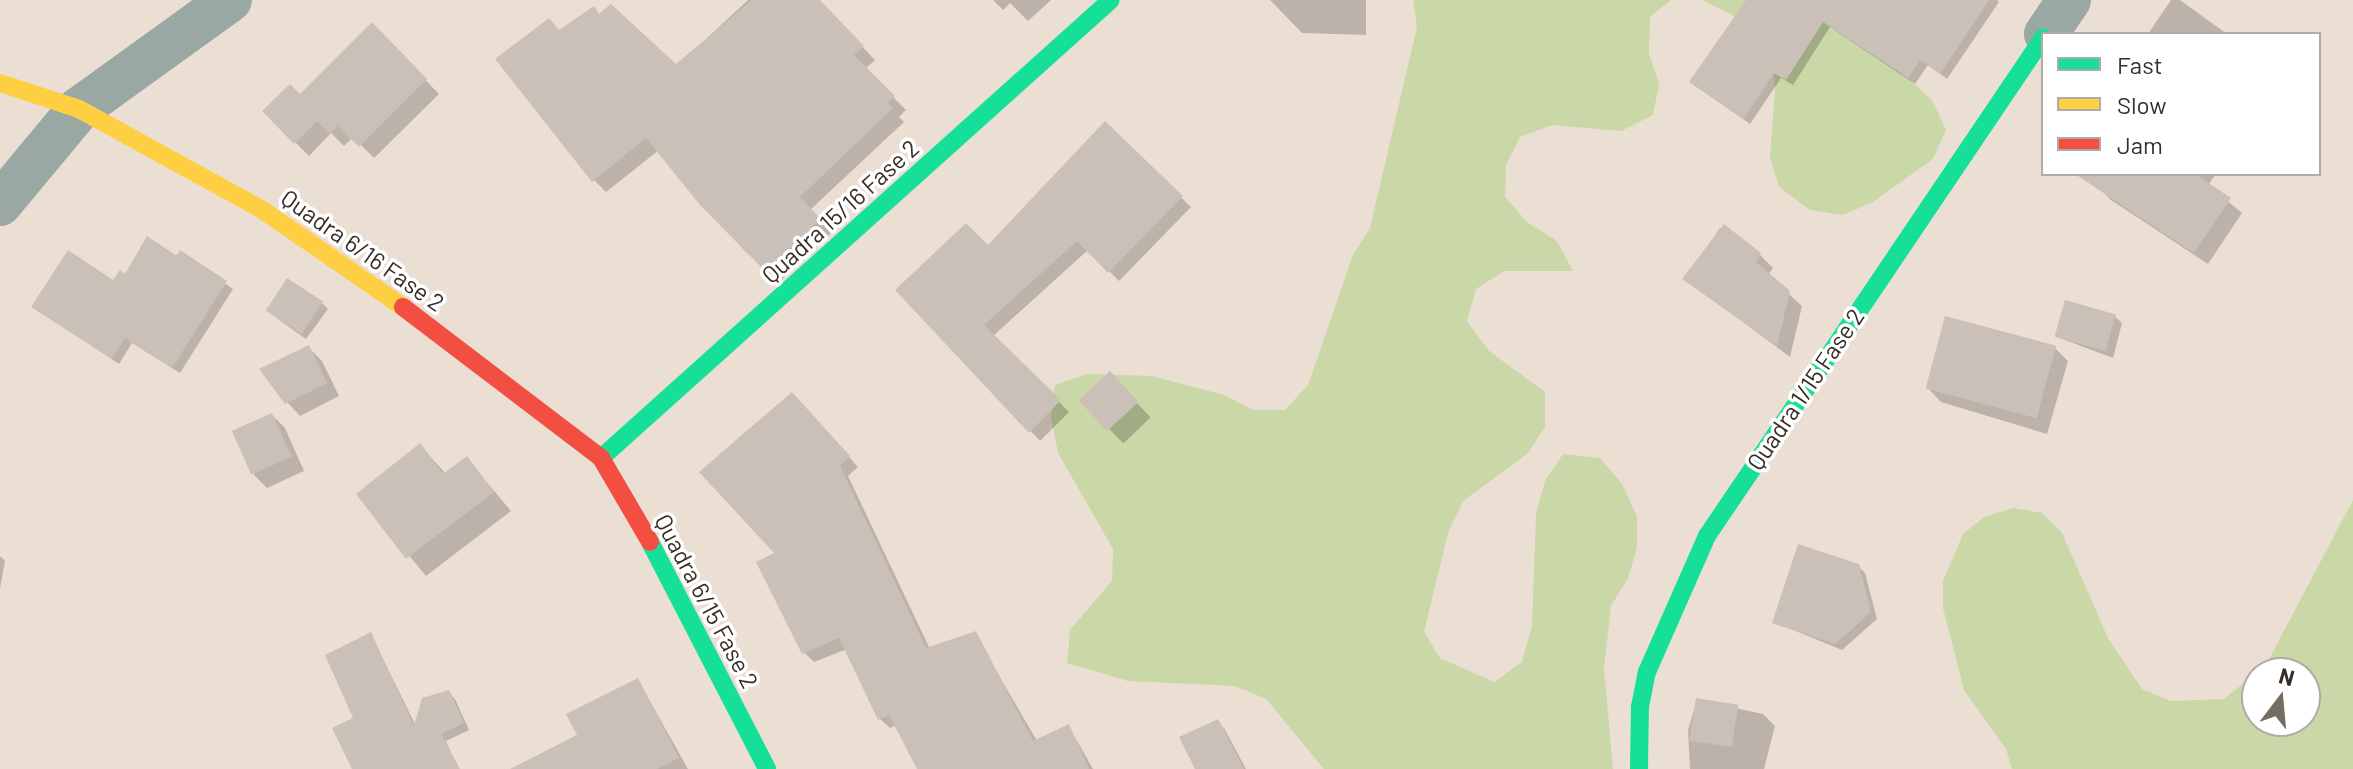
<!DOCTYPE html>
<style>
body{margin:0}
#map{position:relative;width:2353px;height:769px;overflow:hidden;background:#ebdfd4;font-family:Barlow,sans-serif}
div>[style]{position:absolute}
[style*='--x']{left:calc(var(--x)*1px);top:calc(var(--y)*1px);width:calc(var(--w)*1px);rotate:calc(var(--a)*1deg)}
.green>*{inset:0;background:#c9d8a6}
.shadow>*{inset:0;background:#0003;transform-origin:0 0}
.building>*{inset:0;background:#cbc0b8;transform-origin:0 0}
.street>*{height:44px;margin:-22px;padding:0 22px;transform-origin:22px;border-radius:22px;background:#9aa8a3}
.fast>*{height:18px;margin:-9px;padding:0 9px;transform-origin:9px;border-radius:9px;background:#16e098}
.slow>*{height:18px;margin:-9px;padding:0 9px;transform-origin:9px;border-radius:9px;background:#ffcf43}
.jam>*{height:18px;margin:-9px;padding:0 9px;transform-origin:9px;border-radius:9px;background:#f24e42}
span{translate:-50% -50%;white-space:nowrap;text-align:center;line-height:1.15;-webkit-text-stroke:7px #fff;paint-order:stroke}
.street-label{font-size:24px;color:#362e26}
.legend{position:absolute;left:2041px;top:32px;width:280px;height:144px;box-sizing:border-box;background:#fff;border:2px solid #afaba8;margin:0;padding:10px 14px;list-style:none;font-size:24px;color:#362e26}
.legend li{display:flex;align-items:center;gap:16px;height:40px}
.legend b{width:40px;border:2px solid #afaba8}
.north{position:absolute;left:2241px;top:657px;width:80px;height:80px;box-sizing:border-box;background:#fff;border:2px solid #afaba8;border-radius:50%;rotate:16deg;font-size:22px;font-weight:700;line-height:32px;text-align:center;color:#362e26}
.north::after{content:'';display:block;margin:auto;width:28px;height:36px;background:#756c63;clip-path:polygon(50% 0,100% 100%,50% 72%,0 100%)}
</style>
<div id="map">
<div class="green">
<i style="clip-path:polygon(1413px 0,1671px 0,1650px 17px,1649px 53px,1659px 84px,1653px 115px,1621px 131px,1552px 125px,1520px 137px,1506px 165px,1505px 197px,1528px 223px,1557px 241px,1573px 271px,1504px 271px,1476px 289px,1467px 321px,1489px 351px,1545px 392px,1545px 427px,1527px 454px,1463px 501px,1448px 533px,1424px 632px,1440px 658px,1494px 682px,1522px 662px,1532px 626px,1536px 513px,1545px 481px,1563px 454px,1600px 458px,1622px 484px,1637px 516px,1637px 548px,1628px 578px,1611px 606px,1604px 668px,1613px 769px,1324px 769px,1266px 699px,1235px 686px,1128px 681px,1067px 663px,1070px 630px,1112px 581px,1113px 549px,1058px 453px,1051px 417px,1055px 385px,1087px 374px,1152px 376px,1224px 395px,1253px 410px,1285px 410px,1308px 385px,1353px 255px,1370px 228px,1417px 27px)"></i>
<i style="clip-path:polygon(1702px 0,1793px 0,1882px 55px,1932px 100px,1946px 130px,1933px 159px,1873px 202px,1843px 215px,1810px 210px,1779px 187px,1770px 157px,1775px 89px,1771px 51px,1750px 24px)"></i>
<i style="clip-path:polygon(evenodd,2353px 500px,2353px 769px,2012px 769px,2006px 749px,1964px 690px,1943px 608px,1943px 581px,1963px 534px,1984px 517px,2013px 508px,2042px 513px,2062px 533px,2108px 638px,2142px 689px,2171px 701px,2224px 699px,2266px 665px,2353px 500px,2305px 673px,2305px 721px,2257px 721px,2257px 673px,2305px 673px)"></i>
</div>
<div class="shadow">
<i style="clip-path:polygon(748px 0,818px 0,875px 60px,865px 69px,906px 110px,899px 117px,904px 122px,810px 210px,832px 232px,779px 282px,744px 250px,659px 150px,606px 192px,594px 180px,560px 31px,600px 16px,676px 67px)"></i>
<i style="clip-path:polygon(993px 0,1051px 0,1028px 21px,1010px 3px,1003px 10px)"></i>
<i style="clip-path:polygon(1270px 0,1366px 0,1366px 35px,1302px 33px)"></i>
<i style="clip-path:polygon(1795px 0,1997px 0,1999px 2px,1947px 79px,1928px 65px,1915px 84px,1830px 27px,1793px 85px,1781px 78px,1750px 124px,1691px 82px)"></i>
<i style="clip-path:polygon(2171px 0,2180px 0,2227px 34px,2148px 34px)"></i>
<i style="clip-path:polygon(372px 25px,439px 94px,374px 158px,353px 137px,344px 146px,331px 133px,309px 156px,264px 111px,300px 96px)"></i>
<i style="clip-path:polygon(1105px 124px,1191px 207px,1119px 281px,1088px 250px,993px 336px,1069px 412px,1040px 441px,897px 290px,988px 247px)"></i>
<i style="clip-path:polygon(2085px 174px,2216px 174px,2208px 185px,2242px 213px,2208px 264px,2111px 200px)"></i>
<i style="clip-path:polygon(1720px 228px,1760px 255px,1773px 268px,1768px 275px,1802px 306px,1790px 357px,1685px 279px)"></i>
<i style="clip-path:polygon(181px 253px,233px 289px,180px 373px,132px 343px,119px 364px,33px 306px,113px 283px)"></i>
<i style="clip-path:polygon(322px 303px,328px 309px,306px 339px,275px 317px)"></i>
<i style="clip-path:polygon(2115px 317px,2122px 323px,2113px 358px,2057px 337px)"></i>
<i style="clip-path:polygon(309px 348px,322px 361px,339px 396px,300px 416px,287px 402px)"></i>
<i style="clip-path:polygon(2055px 348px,2068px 361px,2047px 434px,1941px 402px,1928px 388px)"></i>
<i style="left:1109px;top:374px;width:60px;height:38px;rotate:46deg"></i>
<i style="clip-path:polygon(802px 404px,858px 467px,848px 476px,930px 649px,975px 634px,1037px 741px,1069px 727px,1093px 769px,919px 769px,897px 725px,890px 728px,880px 719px,847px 649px,814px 662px,804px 652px,777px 554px)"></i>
<i style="clip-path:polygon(272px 415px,285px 428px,304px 471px,267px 488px,254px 475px)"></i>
<i style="clip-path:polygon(420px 445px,446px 474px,467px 459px,511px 511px,426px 576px,358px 494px)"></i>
<i style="clip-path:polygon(0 556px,5px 561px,0 588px)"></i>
<i style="clip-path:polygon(1858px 566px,1865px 573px,1877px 619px,1842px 650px,1774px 622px)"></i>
<i style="clip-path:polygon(371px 635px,416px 726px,448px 692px,455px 699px,469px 730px,446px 741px,458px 769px,354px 769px,356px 719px)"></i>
<i style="clip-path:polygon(638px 680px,688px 769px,567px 769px,580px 735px)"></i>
<i style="clip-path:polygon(1697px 700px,1763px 714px,1775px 726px,1764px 769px,1690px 769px,1688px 730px)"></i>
<i style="clip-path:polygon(1217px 722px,1224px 728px,1246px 769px,1198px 769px)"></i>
</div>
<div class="building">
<i style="clip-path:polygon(752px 0,820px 0,864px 46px,854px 55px,895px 96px,888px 103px,893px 108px,800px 197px,821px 219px,765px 271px,700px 205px,646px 138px,592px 182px,495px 59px,549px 18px,559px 30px,594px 6px,599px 14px,611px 4px,676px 64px)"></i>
<i style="clip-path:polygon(1746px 0,1989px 0,1940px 74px,1920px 60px,1908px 78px,1823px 22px,1786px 80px,1774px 73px,1743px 119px,1689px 82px)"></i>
<i style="clip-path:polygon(372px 22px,427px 79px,359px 147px,338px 126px,330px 134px,317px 121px,294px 144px,262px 111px,290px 84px,300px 94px)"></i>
<i style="clip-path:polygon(1105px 121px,1183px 196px,1108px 273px,1077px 241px,984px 325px,1061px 400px,1029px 433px,895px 290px,966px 223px,988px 245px)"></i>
<i style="clip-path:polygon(2075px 174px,2195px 174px,2231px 198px,2194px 253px)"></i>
<i style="clip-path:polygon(1724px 224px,1761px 253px,1756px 262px,1790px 291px,1777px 346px,1682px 279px)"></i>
<i style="clip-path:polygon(147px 236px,177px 256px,180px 250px,227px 281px,172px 368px,125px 338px,112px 359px,31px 307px,68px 250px,113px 280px,120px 270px,125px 274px)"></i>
<i style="left:287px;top:278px;width:43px;height:39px;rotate:33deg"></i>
<i style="left:2065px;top:300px;width:53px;height:38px;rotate:16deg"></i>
<i style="left:1945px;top:316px;width:115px;height:75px;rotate:15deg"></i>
<i style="clip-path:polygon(309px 345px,327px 383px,285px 404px,259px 369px)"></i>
<i style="left:1110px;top:371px;width:42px;height:43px;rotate:47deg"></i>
<i style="clip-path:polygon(792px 392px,850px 456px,840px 466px,926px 648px,976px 631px,1033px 741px,1069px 724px,1089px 769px,917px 769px,889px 715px,878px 720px,839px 638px,802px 654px,756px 562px,774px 553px,699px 472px)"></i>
<i style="left:272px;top:413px;width:48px;height:44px;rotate:66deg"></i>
<i style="clip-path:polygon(420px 443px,443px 474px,467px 456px,494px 492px,406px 559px,356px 494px)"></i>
<i style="clip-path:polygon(1798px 544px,1859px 564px,1871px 612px,1835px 644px,1772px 623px)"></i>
<i style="clip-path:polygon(371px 632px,414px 726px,422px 698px,449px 690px,464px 723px,441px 734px,460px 769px,352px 769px,332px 728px,353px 718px,325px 655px)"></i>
<i style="clip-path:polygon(638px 678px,679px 758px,657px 769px,510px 769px,577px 735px,566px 714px)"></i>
<i style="left:1696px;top:698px;width:43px;height:43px;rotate:9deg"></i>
<i style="clip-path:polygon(1218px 719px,1244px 769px,1195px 769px,1179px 737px)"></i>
</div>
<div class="street">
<i style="--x:2046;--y:34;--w:41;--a:-55.9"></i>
<i style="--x:0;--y:204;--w:124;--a:-50.3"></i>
<i style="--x:79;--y:109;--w:186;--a:-35.8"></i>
</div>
<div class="fast">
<i style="--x:601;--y:458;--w:685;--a:-41.93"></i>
<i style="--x:650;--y:542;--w:255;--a:62.7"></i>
<i style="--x:1639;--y:769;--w:62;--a:-89.1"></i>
<i style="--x:1640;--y:707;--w:36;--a:-79"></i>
<i style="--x:1647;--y:672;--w:149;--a:-66.2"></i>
<i style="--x:1707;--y:536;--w:601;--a:-55.99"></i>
</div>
<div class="slow">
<i style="--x:0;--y:83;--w:83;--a:18.2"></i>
<i style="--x:79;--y:109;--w:208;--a:28.8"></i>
<i style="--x:261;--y:209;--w:173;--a:34.6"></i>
</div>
<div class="jam">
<i style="--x:403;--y:307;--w:249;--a:37.3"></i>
<i style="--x:601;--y:458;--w:97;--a:59.7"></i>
</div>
<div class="street-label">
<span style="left:840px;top:211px;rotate:-42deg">Quadra 15/16 Fase 2</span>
<span style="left:363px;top:250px;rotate:35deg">Quadra 6/16 Fase 2</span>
<span style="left:1805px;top:389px;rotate:-56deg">Quadra 1/15 Fase 2</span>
<span style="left:707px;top:601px;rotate:62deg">Quadra 6/15 Fase 2</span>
</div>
<ul class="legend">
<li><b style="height:10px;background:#16e098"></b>Fast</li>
<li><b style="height:10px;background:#ffcf43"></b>Slow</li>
<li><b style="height:10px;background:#f24e42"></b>Jam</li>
</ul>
<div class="north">N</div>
</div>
